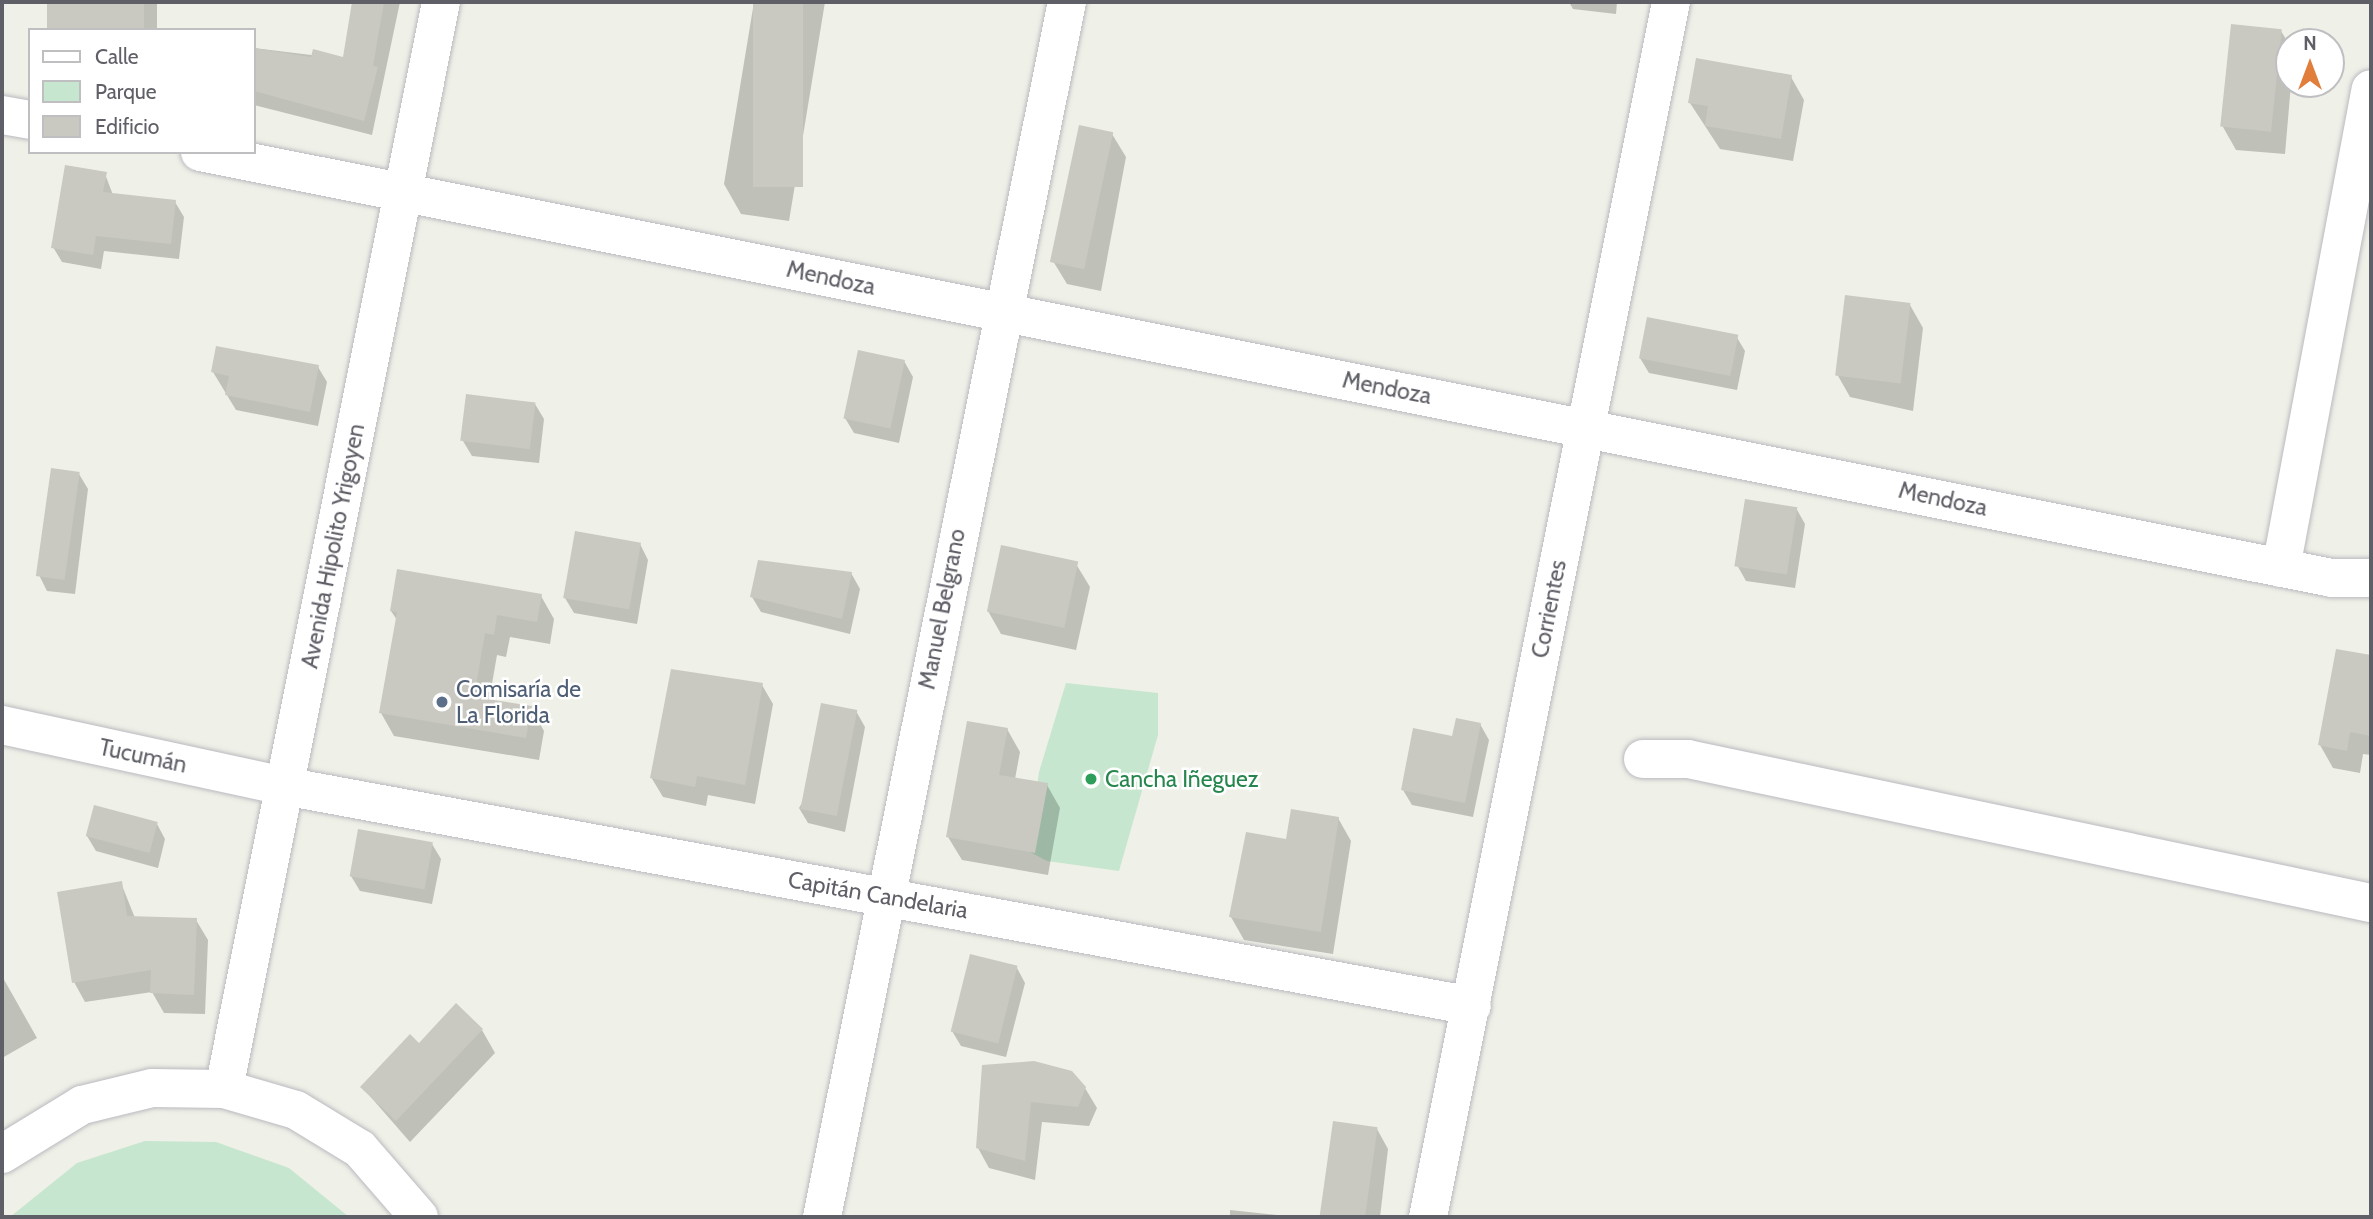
<!DOCTYPE html>
<meta charset="utf-8">
<style>
body{margin:0}
#map{position:relative;width:2373px;height:1219px;overflow:hidden;background:#eff0e7;font-family:Cabin,sans-serif}
div>[style]{position:absolute}
[style*='--x']{left:calc(var(--x)*1px);top:calc(var(--y)*1px);width:calc(var(--w)*1px);rotate:calc(var(--a)*1deg)}
.green>*{inset:0;background:#c6e6d0}
.shadow>*{inset:0;background:#0003;transform-origin:0 0}
.building>*{inset:0;background:#c9c9c2;transform-origin:0 0}
.roads{filter:drop-shadow(0 0 2px #b9bac0) drop-shadow(0 0 2px #b9bac0)}
.minor>*{height:38px;margin:-19px;padding:0 19px;transform-origin:19px;border-radius:19px;background:#fff}
.dots>*{width:19px;height:19px;translate:-50% -50%;box-sizing:border-box;border:4px solid #fff;border-radius:50%}
span{translate:-50% -50%;white-space:nowrap;text-align:center;line-height:1.15;-webkit-text-stroke:5px #fff;paint-order:stroke}
.street-label{font-size:23px;color:#5f6067}
.service-label{font-size:23px;color:#4e5e75}
.left{translate:0 -50%;text-align:left}
.leisure-label{font-size:23px;color:#27864d}
.frame{position:absolute;inset:0;border:4px solid #5f6067;pointer-events:none}
.legend{position:absolute;left:28px;top:28px;width:228px;height:126px;box-sizing:border-box;background:#fff;border:2px solid #bfbfc2;margin:0;padding:9px 12px;list-style:none;font-size:21px;color:#5f6067}
.legend li{display:flex;align-items:center;gap:14px;height:35px}
.legend b{width:35px;border:2px solid #bfbfc2}
.north{position:absolute;left:2275px;top:28px;width:70px;height:70px;box-sizing:border-box;background:#fff;border:2px solid #bfbfc2;border-radius:50%;rotate:0deg;font-size:19px;font-weight:700;line-height:28px;text-align:center;color:#5f6067}
.north::after{content:'';display:block;margin:auto;width:24px;height:32px;background:#e17e3c;clip-path:polygon(50% 0,100% 100%,50% 72%,0 100%)}
</style>
<div id="map">
<div class="green">
<i style="clip-path:polygon(1066px 683px,1158px 693px,1158px 735px,1119px 871px,1047px 861px,1028px 851px,1039px 772px)"></i>
<i style="clip-path:polygon(145px 1141px,216px 1142px,289px 1168px,349px 1217px,10px 1217px,77px 1163px)"></i>
</div>
<div class="shadow">
<i style="left:48px;top:2px;width:109px;height:28px"></i>
<i style="clip-path:polygon(354px 2px,400px 2px,372px 135px,254px 105px,254px 48px,344px 59px)"></i>
<i style="clip-path:polygon(754px 2px,825px 2px,789px 221px,741px 214px,724px 184px)"></i>
<i style="clip-path:polygon(1569px 2px,1617px 2px,1616px 14px,1573px 9px)"></i>
<i style="clip-path:polygon(2281px 31px,2289px 44px,2291px 84px,2285px 154px,2236px 150px,2223px 127px)"></i>
<i style="clip-path:polygon(1791px 77px,1804px 100px,1793px 161px,1720px 149px,1690px 103px)"></i>
<i style="clip-path:polygon(1112px 134px,1126px 157px,1101px 291px,1067px 284px,1053px 261px)"></i>
<i style="clip-path:polygon(105px 174px,113px 195px,175px 202px,184px 217px,179px 259px,104px 251px,101px 269px,62px 262px,53px 247px)"></i>
<i style="clip-path:polygon(1910px 305px,1923px 328px,1913px 411px,1850px 397px,1837px 374px)"></i>
<i style="clip-path:polygon(1736px 336px,1745px 351px,1737px 390px,1649px 373px,1640px 358px)"></i>
<i style="clip-path:polygon(904px 361px,913px 377px,899px 443px,854px 433px,845px 418px)"></i>
<i style="clip-path:polygon(318px 367px,327px 382px,318px 426px,236px 410px,213px 372px)"></i>
<i style="clip-path:polygon(535px 404px,544px 419px,539px 463px,472px 456px,463px 441px)"></i>
<i style="clip-path:polygon(79px 474px,88px 489px,75px 594px,47px 591px,39px 575px)"></i>
<i style="clip-path:polygon(1796px 508px,1805px 524px,1795px 588px,1746px 581px,1737px 565px)"></i>
<i style="clip-path:polygon(640px 544px,648px 560px,637px 624px,574px 613px,565px 598px)"></i>
<i style="clip-path:polygon(1076px 564px,1090px 587px,1076px 650px,1001px 634px,988px 611px)"></i>
<i style="clip-path:polygon(851px 573px,860px 589px,850px 634px,761px 612px,752px 597px)"></i>
<i style="clip-path:polygon(541px 596px,554px 619px,550px 644px,510px 637px,506px 657px,497px 655px,489px 701px,531px 708px,544px 731px,539px 760px,394px 736px,381px 713px,397px 620px,391px 611px)"></i>
<i style="clip-path:polygon(2337px 651px,2371px 657px,2371px 755px,2363px 754px,2360px 773px,2333px 768px,2320px 745px)"></i>
<i style="clip-path:polygon(762px 685px,773px 704px,755px 804px,708px 795px,706px 806px,663px 797px,651px 777px)"></i>
<i style="clip-path:polygon(856px 711px,865px 727px,845px 832px,808px 823px,799px 808px)"></i>
<i style="clip-path:polygon(1480px 724px,1489px 740px,1473px 817px,1412px 805px,1403px 790px,1453px 738px)"></i>
<i style="clip-path:polygon(1007px 729px,1020px 752px,1015px 779px,1047px 785px,1060px 808px,1048px 875px,962px 860px,948px 837px)"></i>
<i style="clip-path:polygon(1338px 818px,1351px 841px,1333px 954px,1244px 940px,1231px 917px,1287px 841px)"></i>
<i style="clip-path:polygon(157px 824px,165px 839px,158px 868px,96px 851px,87px 836px)"></i>
<i style="clip-path:polygon(432px 844px,441px 859px,432px 904px,360px 891px,351px 876px)"></i>
<i style="clip-path:polygon(121px 883px,135px 918px,196px 920px,208px 940px,205px 1014px,164px 1013px,152px 992px,85px 1002px,74px 982px)"></i>
<i style="clip-path:polygon(1017px 968px,1025px 983px,1006px 1057px,961px 1046px,952px 1031px)"></i>
<i style="clip-path:polygon(2px 976px,37px 1038px,2px 1058px)"></i>
<i style="clip-path:polygon(482px 1030px,495px 1053px,410px 1142px,362px 1087px)"></i>
<i style="clip-path:polygon(984px 1067px,1085px 1088px,1097px 1108px,1089px 1126px,1042px 1122px,1035px 1180px,989px 1168px,978px 1148px)"></i>
<i style="clip-path:polygon(1334px 1123px,1377px 1129px,1388px 1149px,1380px 1217px,1322px 1217px)"></i>
<i style="clip-path:polygon(1230px 1210px,1295px 1217px,1230px 1217px)"></i>
</div>
<div class="building">
<i style="left:47px;top:2px;width:97px;height:29px"></i>
<i style="clip-path:polygon(352px 2px,384px 2px,373px 66px,378px 67px,364px 121px,254px 91px,254px 48px,311px 57px,313px 49px,343px 57px)"></i>
<i style="left:753px;top:2px;width:50px;height:185px"></i>
<i style="left:2231px;top:24px;width:51px;height:103px;rotate:6deg"></i>
<i style="clip-path:polygon(1696px 58px,1792px 75px,1781px 139px,1705px 126px,1708px 106px,1688px 103px)"></i>
<i style="left:1079px;top:125px;width:35px;height:140px;rotate:12deg"></i>
<i style="clip-path:polygon(65px 165px,107px 172px,103px 192px,176px 200px,171px 244px,96px 236px,93px 255px,51px 248px)"></i>
<i style="left:1845px;top:295px;width:66px;height:81px;rotate:7deg"></i>
<i style="left:1647px;top:317px;width:93px;height:42px;rotate:11deg"></i>
<i style="clip-path:polygon(216px 346px,319px 365px,310px 412px,225px 395px,229px 376px,211px 372px)"></i>
<i style="left:858px;top:350px;width:48px;height:70px;rotate:12deg"></i>
<i style="left:466px;top:394px;width:70px;height:47px;rotate:7deg"></i>
<i style="left:51px;top:468px;width:29px;height:109px;rotate:8deg"></i>
<i style="left:1745px;top:499px;width:53px;height:68px;rotate:9deg"></i>
<i style="left:575px;top:531px;width:67px;height:68px;rotate:10deg"></i>
<i style="left:1001px;top:545px;width:79px;height:68px;rotate:12deg"></i>
<i style="clip-path:polygon(758px 560px,852px 572px,842px 619px,750px 597px)"></i>
<i style="clip-path:polygon(397px 569px,542px 594px,537px 622px,497px 615px,494px 635px,485px 633px,474px 697px,532px 706px,526px 738px,379px 713px,397px 612px,390px 611px)"></i>
<i style="clip-path:polygon(2336px 649px,2371px 655px,2371px 736px,2350px 732px,2347px 751px,2318px 745px)"></i>
<i style="clip-path:polygon(671px 669px,763px 683px,745px 785px,697px 776px,695px 787px,650px 778px)"></i>
<i style="left:821px;top:703px;width:37px;height:108px;rotate:11deg"></i>
<i style="clip-path:polygon(1456px 718px,1481px 723px,1465px 803px,1401px 790px,1413px 728px,1452px 736px)"></i>
<i style="clip-path:polygon(967px 721px,1008px 728px,999px 775px,1048px 783px,1035px 853px,946px 837px)"></i>
<i style="left:94px;top:805px;width:66px;height:32px;rotate:15deg"></i>
<i style="clip-path:polygon(1291px 809px,1339px 817px,1321px 932px,1229px 917px,1246px 832px,1286px 839px)"></i>
<i style="left:358px;top:829px;width:76px;height:48px;rotate:10deg"></i>
<i style="clip-path:polygon(122px 881px,127px 916px,197px 918px,194px 995px,150px 993px,151px 970px,72px 983px,57px 892px)"></i>
<i style="left:970px;top:954px;width:49px;height:80px;rotate:14deg"></i>
<i style="clip-path:polygon(456px 1003px,483px 1029px,396px 1121px,360px 1087px,410px 1034px,419px 1043px)"></i>
<i style="clip-path:polygon(1034px 1061px,1072px 1071px,1086px 1087px,1078px 1107px,1031px 1102px,1025px 1161px,976px 1148px,982px 1065px)"></i>
<i style="left:1333px;top:1121px;width:45px;height:97px;rotate:8deg"></i>
</div>
<div class="roads">
<div class="minor">
<i style="--x:2;--y:115;--w:28;--a:10"></i>
<i style="--x:200;--y:152;--w:2173;--a:11.3"></i>
<i style="--x:2331;--y:578;--w:40;--a:0"></i>
<i style="--x:2281;--y:568;--w:487;--a:-79.4"></i>
<i style="--x:2;--y:725;--w:289;--a:12.2"></i>
<i style="--x:284;--y:786;--w:1208;--a:10.49"></i>
<i style="--x:1643;--y:759;--w:45;--a:0"></i>
<i style="--x:1688;--y:759;--w:698;--a:11.91"></i>
<i style="--x:224;--y:1089;--w:1108;--a:-78.71"></i>
<i style="--x:2;--y:1154;--w:94;--a:-31.5"></i>
<i style="--x:82;--y:1105;--w:72;--a:-13.7"></i>
<i style="--x:152;--y:1088;--w:72;--a:0.8"></i>
<i style="--x:224;--y:1089;--w:75;--a:16.3"></i>
<i style="--x:296;--y:1110;--w:75;--a:31.4"></i>
<i style="--x:360;--y:1149;--w:90;--a:49.1"></i>
<i style="--x:822;--y:1217;--w:1239;--a:-78.6"></i>
<i style="--x:1428;--y:1217;--w:1239;--a:-78.69"></i>
</div>
</div>
<div class="dots">
<i style="left:442px;top:702px;background:#5c6f8a"></i>
<i style="left:1091px;top:779px;background:#2e9e5b"></i>
</div>
<div class="street-label">
<span style="left:831px;top:278px;rotate:12deg">Mendoza</span>
<span style="left:1387px;top:388px;rotate:11deg">Mendoza</span>
<span style="left:1943px;top:499px;rotate:12deg">Mendoza</span>
<span style="left:333px;top:546px;rotate:-79deg">Avenida Hipolito Yrigoyen</span>
<span style="left:942px;top:609px;rotate:-79deg">Manuel Belgrano</span>
<span style="left:1549px;top:609px;rotate:-79deg">Corrientes</span>
<span style="left:143px;top:756px;rotate:12deg">Tucumán</span>
<span style="left:878px;top:895px;rotate:10deg">Capitán Candelaria</span>
</div>
<div class="service-label">
<span class="left" style="left:456px;top:702px">Comisaría de<br>La Florida</span>
</div>
<div class="leisure-label">
<span class="left" style="left:1105px;top:779px">Cancha Iñeguez</span>
</div>
<div class="frame"></div>
<ul class="legend">
<li><b style="height:9px;background:#fff"></b>Calle</li>
<li><b style="height:19px;background:#c6e6d0"></b>Parque</li>
<li><b style="height:19px;background:#c9c9c2"></b>Edificio</li>
</ul>
<div class="north">N</div>
</div>
